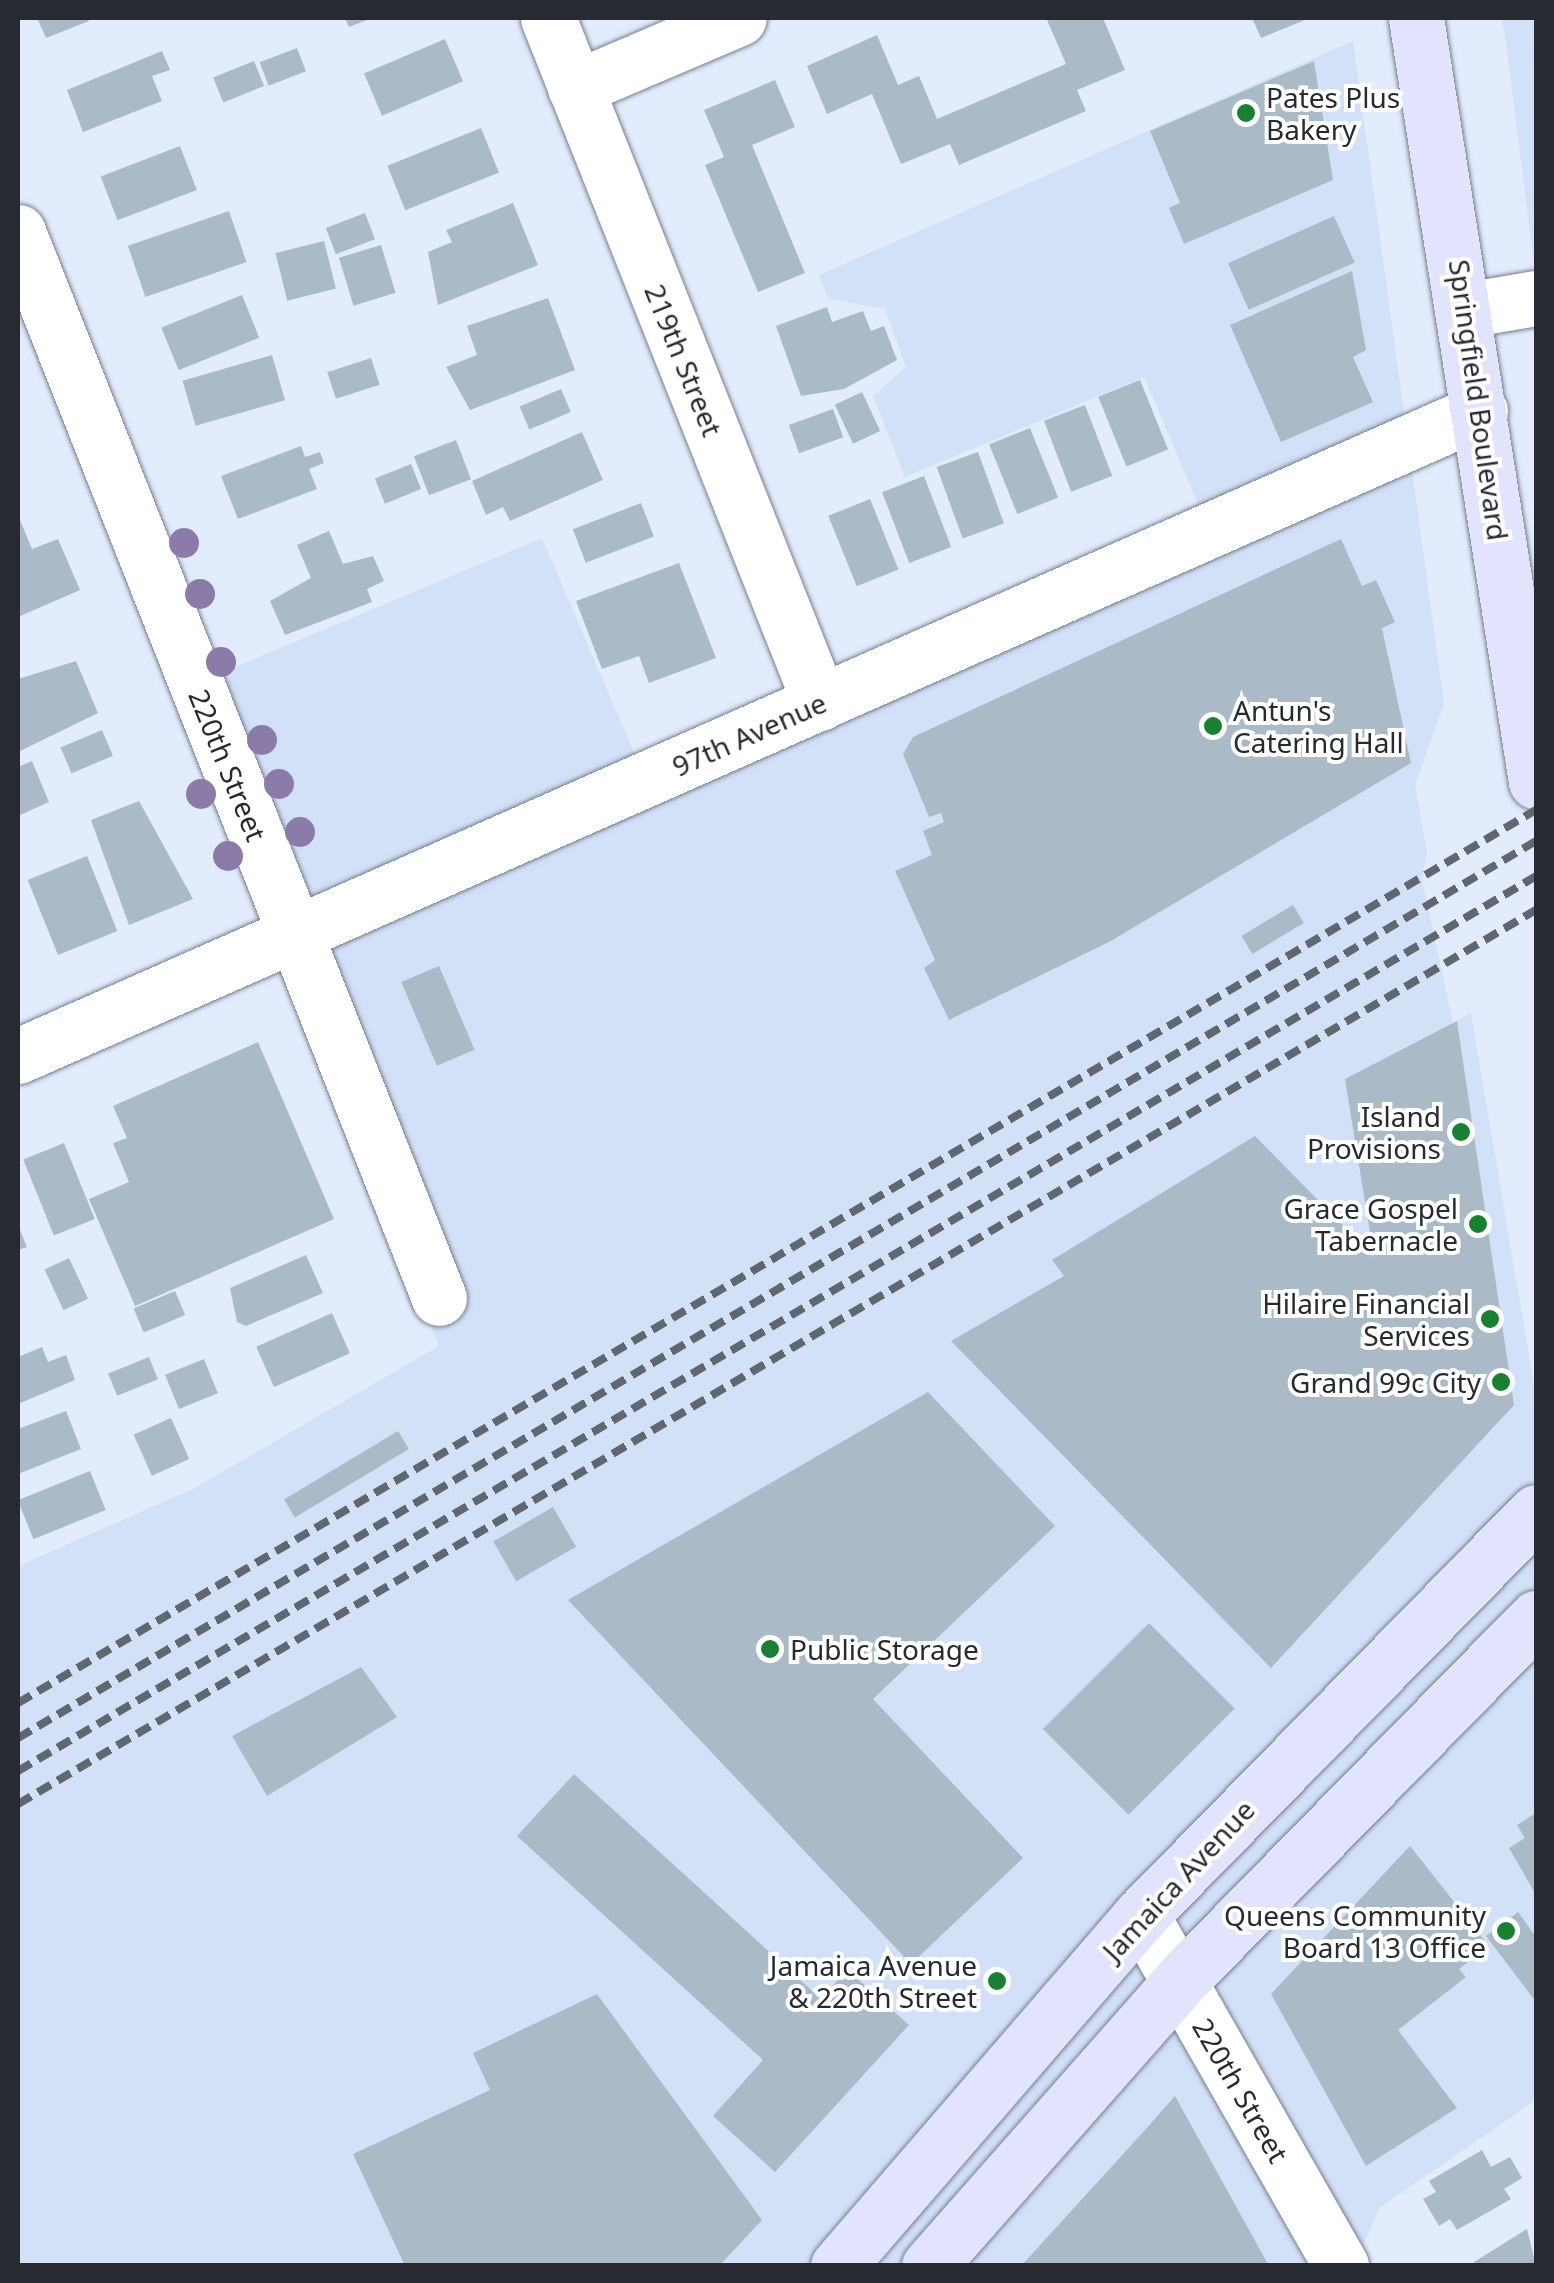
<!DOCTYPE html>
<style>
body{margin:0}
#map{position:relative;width:1554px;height:2283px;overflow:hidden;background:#e2ecfd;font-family:"Noto Sans",sans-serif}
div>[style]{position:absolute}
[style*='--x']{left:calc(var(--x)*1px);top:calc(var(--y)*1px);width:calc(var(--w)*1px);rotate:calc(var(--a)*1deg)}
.built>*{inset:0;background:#d2e1f8}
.building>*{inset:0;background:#aabbc7;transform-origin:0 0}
.roads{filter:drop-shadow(0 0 2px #767f8e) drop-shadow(0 0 2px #767f8e)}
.minor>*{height:55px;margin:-27.5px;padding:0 27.5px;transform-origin:27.5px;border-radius:27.5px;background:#fff}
.primary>*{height:55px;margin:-27.5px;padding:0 27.5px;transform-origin:27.5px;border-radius:27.5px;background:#e2e3fd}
.rail>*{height:8px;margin-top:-4px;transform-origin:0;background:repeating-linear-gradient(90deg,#616770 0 15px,transparent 0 23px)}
.trees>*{width:30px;height:30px;margin:-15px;border-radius:50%;background:#8a7ba9}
.dots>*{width:28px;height:28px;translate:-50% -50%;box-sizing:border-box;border:5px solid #fff;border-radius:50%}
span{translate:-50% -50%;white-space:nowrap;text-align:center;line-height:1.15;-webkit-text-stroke:8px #fff;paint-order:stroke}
.poi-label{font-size:28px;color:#272b31}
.left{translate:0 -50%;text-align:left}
.right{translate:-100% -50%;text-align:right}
.street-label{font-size:28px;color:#272b31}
.frame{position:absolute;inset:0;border:20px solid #272b31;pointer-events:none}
</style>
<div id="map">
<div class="built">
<i style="clip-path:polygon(1501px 18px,1536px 18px,1536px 279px,1505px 35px)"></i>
<i style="clip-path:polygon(1353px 41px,1444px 703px,1415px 785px,1427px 851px,1422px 879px,1453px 1023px,1471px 1013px,1536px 1397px,1536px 2100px,1379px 2208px,1355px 2265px,18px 2265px,18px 1566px,193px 1489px,439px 1346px,171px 694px,542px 538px,641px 769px,1202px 513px,1144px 377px,905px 477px,873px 396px,906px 367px,885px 309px,829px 299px,819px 275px)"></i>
</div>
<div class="building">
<i style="clip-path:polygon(37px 18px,87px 18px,89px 21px,46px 38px)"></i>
<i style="clip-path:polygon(345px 18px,372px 18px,349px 27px)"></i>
<i style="clip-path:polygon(1103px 18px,1125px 70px,1077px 90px,1086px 111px,959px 165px,950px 144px,901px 164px,872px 94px,827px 114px,807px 66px,877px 35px,898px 85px,919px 76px,937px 119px,1066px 64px,1047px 20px)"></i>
<i style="clip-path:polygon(1252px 18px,1310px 18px,1261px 38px)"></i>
<i style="left:445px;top:39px;width:46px;height:88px;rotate:67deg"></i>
<i style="left:297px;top:48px;width:25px;height:40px;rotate:69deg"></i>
<i style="clip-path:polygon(162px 51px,170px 70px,152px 76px,162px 101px,83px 132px,67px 90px)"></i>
<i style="left:254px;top:61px;width:27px;height:44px;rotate:68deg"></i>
<i style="clip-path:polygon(1314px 61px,1333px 180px,1184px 244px,1169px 208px,1180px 203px,1150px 131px)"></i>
<i style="clip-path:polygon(775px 80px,795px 127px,752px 145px,805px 273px,758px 292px,705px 165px,724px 157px,704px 110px)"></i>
<i style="left:481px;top:128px;width:48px;height:101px;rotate:68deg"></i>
<i style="left:180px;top:146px;width:47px;height:85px;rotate:69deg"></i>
<i style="clip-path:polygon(513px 203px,538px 265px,438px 305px,428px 252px,452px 242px,446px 230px)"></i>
<i style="left:229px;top:211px;width:54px;height:107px;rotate:71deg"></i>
<i style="left:365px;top:213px;width:28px;height:42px;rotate:69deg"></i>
<i style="left:1334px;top:216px;width:51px;height:116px;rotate:66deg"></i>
<i style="left:324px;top:241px;width:49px;height:50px;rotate:76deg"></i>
<i style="left:381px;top:245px;width:50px;height:44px;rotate:73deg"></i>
<i style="clip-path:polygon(1352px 271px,1366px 350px,1353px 357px,1373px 402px,1281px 442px,1230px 325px)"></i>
<i style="left:242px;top:295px;width:46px;height:87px;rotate:68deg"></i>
<i style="clip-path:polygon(548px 298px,575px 370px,470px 410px,446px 367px,477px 355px,467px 326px)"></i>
<i style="clip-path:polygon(827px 307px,832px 322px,863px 311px,871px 331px,884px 326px,897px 360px,844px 389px,801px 396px,776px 326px)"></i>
<i style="left:272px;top:355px;width:47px;height:93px;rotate:74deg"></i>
<i style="left:371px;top:358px;width:28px;height:46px;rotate:72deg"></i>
<i style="left:1140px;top:380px;width:75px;height:45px;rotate:68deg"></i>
<i style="left:561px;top:389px;width:25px;height:45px;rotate:67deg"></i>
<i style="left:862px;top:392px;width:43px;height:30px;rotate:65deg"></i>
<i style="left:1085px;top:405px;width:76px;height:44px;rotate:69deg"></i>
<i style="left:833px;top:409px;width:30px;height:47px;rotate:70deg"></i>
<i style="left:1030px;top:428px;width:75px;height:44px;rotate:68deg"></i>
<i style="clip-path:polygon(582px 432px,603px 480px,510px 521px,503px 507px,486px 515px,472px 481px)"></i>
<i style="left:456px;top:440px;width:42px;height:45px;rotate:69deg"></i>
<i style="clip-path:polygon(301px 446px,305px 457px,320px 452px,324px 463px,309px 469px,317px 489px,238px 519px,221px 476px)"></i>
<i style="left:978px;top:452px;width:76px;height:44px;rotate:70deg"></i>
<i style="left:411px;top:464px;width:27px;height:39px;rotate:68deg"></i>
<i style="left:924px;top:476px;width:76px;height:45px;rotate:69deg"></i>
<i style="left:870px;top:499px;width:76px;height:45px;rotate:68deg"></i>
<i style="left:641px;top:503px;width:36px;height:73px;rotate:69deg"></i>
<i style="clip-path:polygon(18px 515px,32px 549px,58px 539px,80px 590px,18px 617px)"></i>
<i style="clip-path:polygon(329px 531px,343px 564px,373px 556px,384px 581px,367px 589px,372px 602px,285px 635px,270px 601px,311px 578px,297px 545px)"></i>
<i style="clip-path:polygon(1341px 539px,1362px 586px,1376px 580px,1395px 622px,1382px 628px,1411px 763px,1109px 942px,949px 1020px,924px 968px,935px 960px,895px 871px,932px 855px,923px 831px,944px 822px,941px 813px,929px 817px,903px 754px,913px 737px)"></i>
<i style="clip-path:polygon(679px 563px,716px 658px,649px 683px,639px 656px,602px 669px,576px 601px)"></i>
<i style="clip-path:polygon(76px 661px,98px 713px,18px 752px,18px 679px)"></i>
<i style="left:102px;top:730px;width:28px;height:45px;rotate:67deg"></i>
<i style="clip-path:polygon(32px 761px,49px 802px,18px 816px,18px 767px)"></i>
<i style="clip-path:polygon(139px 801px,193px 899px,129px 925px,91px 820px)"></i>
<i style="left:87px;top:856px;width:81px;height:64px;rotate:68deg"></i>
<i style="left:1293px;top:905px;width:21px;height:60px;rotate:59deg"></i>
<i style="left:439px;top:966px;width:91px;height:41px;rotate:67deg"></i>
<i style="clip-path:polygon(1457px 1021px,1514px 1405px,1271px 1668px,951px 1341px,1064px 1276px,1052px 1260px,1255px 1136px,1374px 1257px,1345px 1079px)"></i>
<i style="clip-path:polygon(258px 1042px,334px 1219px,135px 1306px,89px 1199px,129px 1182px,113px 1143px,127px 1138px,113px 1106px)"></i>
<i style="left:64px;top:1143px;width:82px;height:44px;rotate:68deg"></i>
<i style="clip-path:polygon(18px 1225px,27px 1247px,18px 1250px)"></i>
<i style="clip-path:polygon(306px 1255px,323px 1293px,246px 1326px,237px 1322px,230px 1288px)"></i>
<i style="left:69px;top:1258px;width:45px;height:27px;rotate:65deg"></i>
<i style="left:175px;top:1291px;width:26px;height:45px;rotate:67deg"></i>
<i style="left:332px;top:1313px;width:44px;height:83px;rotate:66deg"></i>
<i style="clip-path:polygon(42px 1347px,48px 1362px,66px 1355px,75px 1380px,18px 1404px,18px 1357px)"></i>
<i style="left:149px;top:1357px;width:24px;height:44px;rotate:68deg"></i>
<i style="left:204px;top:1359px;width:37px;height:42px;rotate:68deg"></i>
<i style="clip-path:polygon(928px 1392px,1055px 1526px,873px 1699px,1023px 1858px,911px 1964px,568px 1600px)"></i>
<i style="clip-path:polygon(66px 1411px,81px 1449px,18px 1474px,18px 1429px)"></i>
<i style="left:171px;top:1418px;width:45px;height:41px;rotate:66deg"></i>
<i style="left:398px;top:1431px;width:21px;height:133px;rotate:59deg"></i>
<i style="left:90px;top:1471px;width:42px;height:78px;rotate:68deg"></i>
<i style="left:553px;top:1507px;width:46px;height:69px;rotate:60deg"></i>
<i style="left:1149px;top:1623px;width:121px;height:150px;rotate:45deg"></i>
<i style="clip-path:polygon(361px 1667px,397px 1717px,267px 1796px,232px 1736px)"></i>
<i style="clip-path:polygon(574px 1774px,821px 1999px,847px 1969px,909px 2025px,775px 2172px,713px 2116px,763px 2060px,517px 1836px)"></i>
<i style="clip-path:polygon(1536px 1813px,1536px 1895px,1509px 1848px,1525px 1838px,1517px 1825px)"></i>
<i style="clip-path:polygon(1410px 1846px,1489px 1946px,1459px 1969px,1466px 1977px,1398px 2030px,1457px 2108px,1366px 2166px,1271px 1994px)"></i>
<i style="clip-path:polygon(1518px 1912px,1536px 1937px,1536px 2002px,1486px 1936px)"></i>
<i style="clip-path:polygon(597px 1994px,762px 2220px,719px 2266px,405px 2266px,353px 2154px,490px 2090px,473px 2053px)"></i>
<i style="clip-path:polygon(1175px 2096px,1269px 2266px,1021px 2266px,1145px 2130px)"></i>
<i style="clip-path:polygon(1482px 2150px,1491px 2167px,1510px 2157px,1522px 2178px,1504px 2189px,1511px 2199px,1457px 2230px,1450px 2219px,1439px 2226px,1423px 2199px,1436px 2192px,1429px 2181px)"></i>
<i style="clip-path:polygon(1527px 2229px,1536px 2266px,1476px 2266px,1474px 2262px)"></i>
</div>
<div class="roads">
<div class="minor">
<i style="--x:548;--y:18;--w:737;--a:68.34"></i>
<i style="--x:575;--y:88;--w:178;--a:-23.1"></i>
<i style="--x:18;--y:232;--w:1146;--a:68.45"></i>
<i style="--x:1465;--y:310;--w:72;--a:-9.6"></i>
<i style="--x:18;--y:1056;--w:1598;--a:-23.81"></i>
<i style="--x:1141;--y:1915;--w:404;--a:60.3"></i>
</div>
<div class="primary">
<i style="--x:1416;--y:18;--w:773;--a:81.07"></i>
<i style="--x:838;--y:2266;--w:464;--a:-49.2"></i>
<i style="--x:1141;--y:1915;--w:564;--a:-45.57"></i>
<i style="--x:929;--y:2266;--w:378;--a:-48.6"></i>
<i style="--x:1179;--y:1982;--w:510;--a:-45.56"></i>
</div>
</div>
<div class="rail">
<i style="--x:18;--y:1703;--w:1761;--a:-30.47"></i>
<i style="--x:18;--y:1738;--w:1763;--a:-30.58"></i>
<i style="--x:18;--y:1771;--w:1762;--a:-30.52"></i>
<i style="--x:18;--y:1804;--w:1762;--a:-30.5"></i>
</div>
<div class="trees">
<i style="left:184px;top:543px"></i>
<i style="left:200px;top:594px"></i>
<i style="left:221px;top:662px"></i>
<i style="left:262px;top:740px"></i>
<i style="left:279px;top:784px"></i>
<i style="left:201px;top:794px"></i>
<i style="left:300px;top:832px"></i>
<i style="left:228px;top:856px"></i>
</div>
<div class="dots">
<i style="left:1246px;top:113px;background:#197f33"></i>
<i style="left:1213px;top:726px;background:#197f33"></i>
<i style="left:1461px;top:1132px;background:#197f33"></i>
<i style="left:1478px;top:1224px;background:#197f33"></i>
<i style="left:1490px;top:1319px;background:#197f33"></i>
<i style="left:1501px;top:1382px;background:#197f33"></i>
<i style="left:770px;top:1649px;background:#197f33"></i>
<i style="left:1506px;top:1931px;background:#197f33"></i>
<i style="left:997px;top:1981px;background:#197f33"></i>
</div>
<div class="poi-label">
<span class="left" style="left:1266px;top:113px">Pates Plus<br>Bakery</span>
<span class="left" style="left:1233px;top:726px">Antun's<br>Catering Hall</span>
<span class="right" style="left:1441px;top:1132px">Island<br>Provisions</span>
<span class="right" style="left:1458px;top:1224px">Grace Gospel<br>Tabernacle</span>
<span class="right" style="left:1470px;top:1319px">Hilaire Financial<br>Services</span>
<span class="right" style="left:1481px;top:1382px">Grand 99c City</span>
<span class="left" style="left:790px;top:1649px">Public Storage</span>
<span class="right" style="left:1486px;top:1931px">Queens Community<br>Board 13 Office</span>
<span class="right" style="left:977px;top:1981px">Jamaica Avenue<br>&amp; 220th Street</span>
</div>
<div class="street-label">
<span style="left:684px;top:360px;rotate:68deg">219th Street</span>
<span style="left:1479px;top:400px;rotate:82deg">Springfield Boulevard</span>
<span style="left:749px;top:734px;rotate:-24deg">97th Avenue</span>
<span style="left:228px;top:765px;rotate:68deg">220th Street</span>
<span style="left:1178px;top:1880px;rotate:-47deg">Jamaica Avenue</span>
<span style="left:1241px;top:2090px;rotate:60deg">220th Street</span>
</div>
<div class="frame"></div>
</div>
